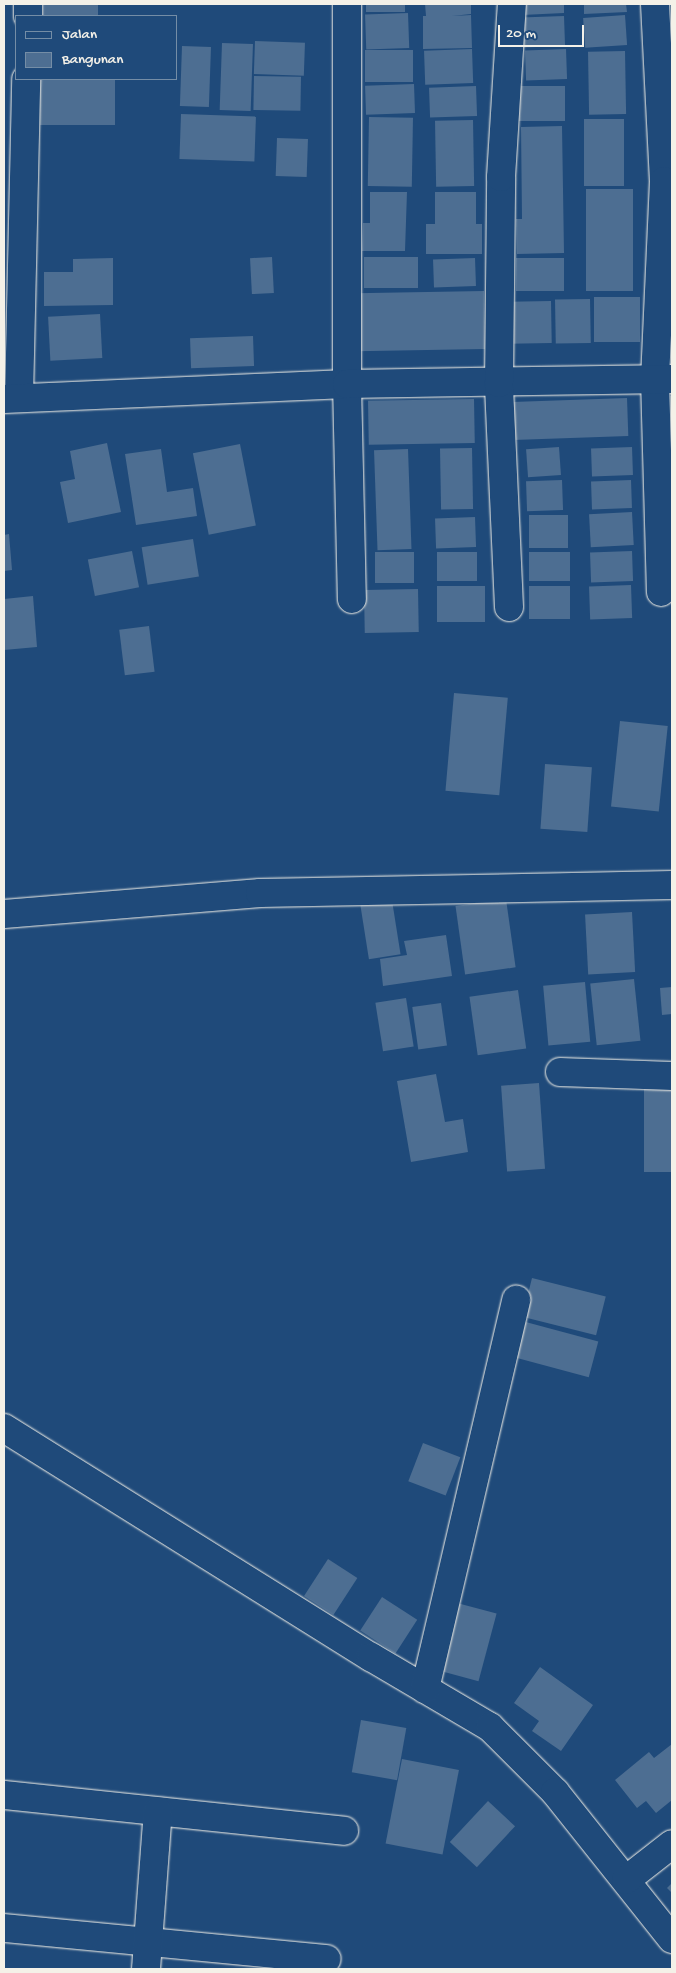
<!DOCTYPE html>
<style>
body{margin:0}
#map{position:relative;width:676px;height:1973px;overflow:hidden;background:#1f4a7a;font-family:"Gochi Hand",sans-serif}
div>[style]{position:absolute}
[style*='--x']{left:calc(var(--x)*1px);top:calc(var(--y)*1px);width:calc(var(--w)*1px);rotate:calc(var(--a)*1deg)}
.building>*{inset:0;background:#4d6e92;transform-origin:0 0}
.roads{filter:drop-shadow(0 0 1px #f4f1e8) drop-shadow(0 0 1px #f4f1e8)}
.street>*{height:28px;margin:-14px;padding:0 14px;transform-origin:14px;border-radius:14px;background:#1f4a7a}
span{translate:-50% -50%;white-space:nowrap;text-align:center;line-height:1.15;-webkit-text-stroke:4.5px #1f4a7a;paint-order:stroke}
.frame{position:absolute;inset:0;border:5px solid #f4f1e8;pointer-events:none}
.legend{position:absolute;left:15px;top:15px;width:162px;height:65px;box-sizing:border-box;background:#1f4a7a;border:1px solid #748da6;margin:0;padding:6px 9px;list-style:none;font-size:15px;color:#f4f1e8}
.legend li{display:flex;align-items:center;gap:10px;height:25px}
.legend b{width:25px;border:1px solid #748da6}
.scale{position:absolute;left:498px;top:25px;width:86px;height:22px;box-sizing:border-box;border:2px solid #f4f1e8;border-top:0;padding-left:6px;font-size:15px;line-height:18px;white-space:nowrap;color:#f4f1e8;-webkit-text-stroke:4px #1f4a7a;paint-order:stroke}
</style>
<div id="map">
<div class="building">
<i style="left:43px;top:4px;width:55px;height:12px"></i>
<i style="left:366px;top:4px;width:39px;height:8px"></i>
<i style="clip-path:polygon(425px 4px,471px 4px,471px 14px,452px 16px,471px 15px,472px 48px,423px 49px,423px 16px,426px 16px)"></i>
<i style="clip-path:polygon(522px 4px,564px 4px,564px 13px,522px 15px)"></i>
<i style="clip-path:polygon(584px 4px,626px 4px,627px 12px,584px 14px)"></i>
<i style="left:408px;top:13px;width:35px;height:43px;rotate:88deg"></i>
<i style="left:625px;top:15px;width:30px;height:42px;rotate:86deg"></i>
<i style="left:564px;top:16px;width:30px;height:43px;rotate:88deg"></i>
<i style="left:255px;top:41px;width:50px;height:33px;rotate:2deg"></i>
<i style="left:222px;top:43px;width:31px;height:67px;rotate:2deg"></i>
<i style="left:182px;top:46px;width:29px;height:60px;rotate:2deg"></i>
<i style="left:472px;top:49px;width:34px;height:48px;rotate:88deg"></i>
<i style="left:566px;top:49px;width:30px;height:41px;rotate:88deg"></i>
<i style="left:413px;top:50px;width:32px;height:48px;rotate:90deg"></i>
<i style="left:625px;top:51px;width:63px;height:37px;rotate:89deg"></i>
<i style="left:254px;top:76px;width:47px;height:34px;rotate:1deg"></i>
<i style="left:40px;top:79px;width:75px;height:46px"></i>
<i style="left:414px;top:84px;width:29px;height:49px;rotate:88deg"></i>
<i style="left:476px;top:86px;width:30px;height:47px;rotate:88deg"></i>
<i style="left:565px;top:86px;width:35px;height:52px;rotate:90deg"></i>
<i style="left:181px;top:114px;width:75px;height:45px;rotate:2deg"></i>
<i style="left:369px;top:117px;width:44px;height:69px;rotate:1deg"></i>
<i style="left:584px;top:119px;width:40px;height:67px"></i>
<i style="left:473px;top:120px;width:66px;height:38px;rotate:89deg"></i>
<i style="clip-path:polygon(562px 126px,564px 253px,517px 254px,516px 219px,522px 219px,521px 127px)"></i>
<i style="left:277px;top:138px;width:31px;height:38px;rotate:2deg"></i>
<i style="left:586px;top:189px;width:47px;height:102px"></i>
<i style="clip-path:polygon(370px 192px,407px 192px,405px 251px,362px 251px,363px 223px,370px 223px)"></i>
<i style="clip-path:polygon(435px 192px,476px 192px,476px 224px,482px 224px,482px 254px,426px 254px,426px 224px,435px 224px)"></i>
<i style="left:272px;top:257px;width:36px;height:22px;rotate:87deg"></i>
<i style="left:364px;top:257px;width:54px;height:31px"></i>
<i style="clip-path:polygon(113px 258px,113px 305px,44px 306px,44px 272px,73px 272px,73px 259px)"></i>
<i style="left:475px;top:258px;width:28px;height:42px;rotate:88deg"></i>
<i style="left:564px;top:258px;width:33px;height:48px;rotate:90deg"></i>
<i style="left:484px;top:291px;width:58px;height:129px;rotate:89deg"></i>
<i style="left:594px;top:297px;width:46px;height:45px"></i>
<i style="left:590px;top:299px;width:44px;height:35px;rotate:89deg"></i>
<i style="left:551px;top:301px;width:42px;height:42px;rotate:89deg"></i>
<i style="left:100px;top:314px;width:44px;height:52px;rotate:87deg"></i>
<i style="left:253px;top:336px;width:30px;height:63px;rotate:88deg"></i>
<i style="left:664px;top:396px;width:8px;height:46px"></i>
<i style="left:627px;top:398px;width:38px;height:115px;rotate:88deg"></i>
<i style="left:474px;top:399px;width:44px;height:106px;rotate:89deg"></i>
<i style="clip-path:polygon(107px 443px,121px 512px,68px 523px,60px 482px,75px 479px,70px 451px)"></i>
<i style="left:240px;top:444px;width:83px;height:48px;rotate:79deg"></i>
<i style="left:559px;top:447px;width:28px;height:33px;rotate:86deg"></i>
<i style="left:632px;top:447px;width:28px;height:41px;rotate:88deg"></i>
<i style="left:472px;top:448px;width:61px;height:32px;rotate:89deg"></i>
<i style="clip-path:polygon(161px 449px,167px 492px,193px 488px,197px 516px,136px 525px,125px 454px)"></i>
<i style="left:408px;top:449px;width:100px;height:34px;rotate:88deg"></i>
<i style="left:562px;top:480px;width:30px;height:36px;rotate:88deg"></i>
<i style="left:631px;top:480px;width:28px;height:40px;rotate:88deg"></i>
<i style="left:632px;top:512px;width:33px;height:43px;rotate:87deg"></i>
<i style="left:529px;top:515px;width:39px;height:33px"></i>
<i style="left:475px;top:517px;width:30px;height:40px;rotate:88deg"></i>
<i style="clip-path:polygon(9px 534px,12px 570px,4px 571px,4px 535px)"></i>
<i style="left:193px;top:539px;width:38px;height:52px;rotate:81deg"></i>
<i style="left:132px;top:551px;width:37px;height:45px;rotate:79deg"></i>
<i style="left:632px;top:551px;width:30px;height:42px;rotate:88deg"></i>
<i style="left:414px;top:552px;width:31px;height:39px;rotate:90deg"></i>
<i style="left:437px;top:552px;width:40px;height:29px"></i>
<i style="left:529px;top:552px;width:41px;height:29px"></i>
<i style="left:631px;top:585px;width:33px;height:42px;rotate:88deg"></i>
<i style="left:485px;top:586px;width:36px;height:48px;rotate:90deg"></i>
<i style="left:529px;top:586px;width:41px;height:33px"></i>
<i style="left:418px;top:589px;width:43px;height:54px;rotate:89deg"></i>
<i style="clip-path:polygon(33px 596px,37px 647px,4px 650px,4px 599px)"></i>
<i style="left:149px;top:626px;width:46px;height:30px;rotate:83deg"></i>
<i style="left:454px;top:693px;width:54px;height:98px;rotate:5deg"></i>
<i style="left:620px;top:721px;width:48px;height:86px;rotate:6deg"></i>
<i style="left:545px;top:764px;width:47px;height:65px;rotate:4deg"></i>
<i style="left:391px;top:894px;width:61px;height:32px;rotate:81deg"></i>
<i style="left:506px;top:899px;width:69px;height:51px;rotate:82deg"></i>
<i style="left:632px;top:912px;width:60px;height:47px;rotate:87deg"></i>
<i style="clip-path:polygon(446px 935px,452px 976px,383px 986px,380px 959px,407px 955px,404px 941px)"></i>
<i style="left:634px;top:979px;width:62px;height:44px;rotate:84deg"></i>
<i style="left:585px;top:982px;width:60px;height:42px;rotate:85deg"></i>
<i style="clip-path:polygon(672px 987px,672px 1014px,662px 1015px,660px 988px)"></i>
<i style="left:518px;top:990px;width:59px;height:49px;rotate:82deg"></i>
<i style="left:406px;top:998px;width:49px;height:31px;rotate:81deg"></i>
<i style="left:441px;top:1003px;width:43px;height:29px;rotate:82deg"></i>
<i style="clip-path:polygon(436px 1074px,445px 1122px,463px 1119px,468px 1152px,411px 1162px,397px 1081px)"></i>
<i style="left:539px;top:1083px;width:86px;height:38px;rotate:86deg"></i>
<i style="left:672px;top:1084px;width:88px;height:28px;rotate:90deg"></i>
<i style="left:532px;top:1278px;width:76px;height:40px;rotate:14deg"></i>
<i style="left:522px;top:1321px;width:79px;height:37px;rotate:15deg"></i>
<i style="left:423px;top:1443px;width:40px;height:41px;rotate:21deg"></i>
<i style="left:328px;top:1559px;width:35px;height:44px;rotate:33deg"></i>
<i style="left:382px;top:1597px;width:42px;height:40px;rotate:33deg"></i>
<i style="left:457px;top:1603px;width:41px;height:70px;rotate:15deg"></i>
<i style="clip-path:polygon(540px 1667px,593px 1705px,561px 1751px,532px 1731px,539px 1721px,514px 1703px)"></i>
<i style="left:361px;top:1720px;width:46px;height:53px;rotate:10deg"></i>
<i style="clip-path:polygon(672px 1744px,672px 1800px,656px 1813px,646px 1801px,637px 1808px,615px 1780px,649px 1752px,654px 1758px)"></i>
<i style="left:402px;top:1759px;width:58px;height:86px;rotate:11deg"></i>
<i style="left:488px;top:1801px;width:37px;height:56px;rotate:43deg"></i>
<i style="clip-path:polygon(672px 1883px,672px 1893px,667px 1888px)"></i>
</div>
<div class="roads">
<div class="street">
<i style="--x:347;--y:4;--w:380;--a:90"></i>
<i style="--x:347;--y:384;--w:215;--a:88.7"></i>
<i style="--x:655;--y:4;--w:177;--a:87.1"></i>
<i style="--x:664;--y:181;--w:198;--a:92.6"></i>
<i style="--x:655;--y:379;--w:213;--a:88.4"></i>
<i style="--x:28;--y:16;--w:12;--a:-90"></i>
<i style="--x:19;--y:398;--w:319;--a:-88.7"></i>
<i style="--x:4;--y:399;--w:343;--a:-2.5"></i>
<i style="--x:347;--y:384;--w:325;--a:-0.9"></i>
<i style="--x:509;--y:607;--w:224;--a:-92.6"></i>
<i style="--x:499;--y:383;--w:206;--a:-89.4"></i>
<i style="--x:501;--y:177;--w:173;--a:-86.4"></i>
<i style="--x:4;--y:914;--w:257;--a:-4.7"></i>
<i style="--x:260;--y:893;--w:412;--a:-1.1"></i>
<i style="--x:560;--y:1072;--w:112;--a:2"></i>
<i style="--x:4;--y:1428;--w:433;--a:32"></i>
<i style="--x:371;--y:1657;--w:138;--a:30.5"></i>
<i style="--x:490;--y:1727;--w:92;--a:45"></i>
<i style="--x:555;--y:1792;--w:188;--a:51.5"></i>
<i style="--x:425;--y:1689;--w:400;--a:-76.8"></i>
<i style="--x:4;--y:1795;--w:342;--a:6"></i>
<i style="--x:626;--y:1880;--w:58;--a:-38"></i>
<i style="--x:4;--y:1928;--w:324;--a:5.5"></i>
<i style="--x:146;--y:1969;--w:158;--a:-85.7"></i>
</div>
</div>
<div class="frame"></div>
<ul class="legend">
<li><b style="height:6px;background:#1f4a7a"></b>Jalan</li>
<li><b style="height:14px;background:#4d6e92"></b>Bangunan</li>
</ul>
<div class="scale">20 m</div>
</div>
